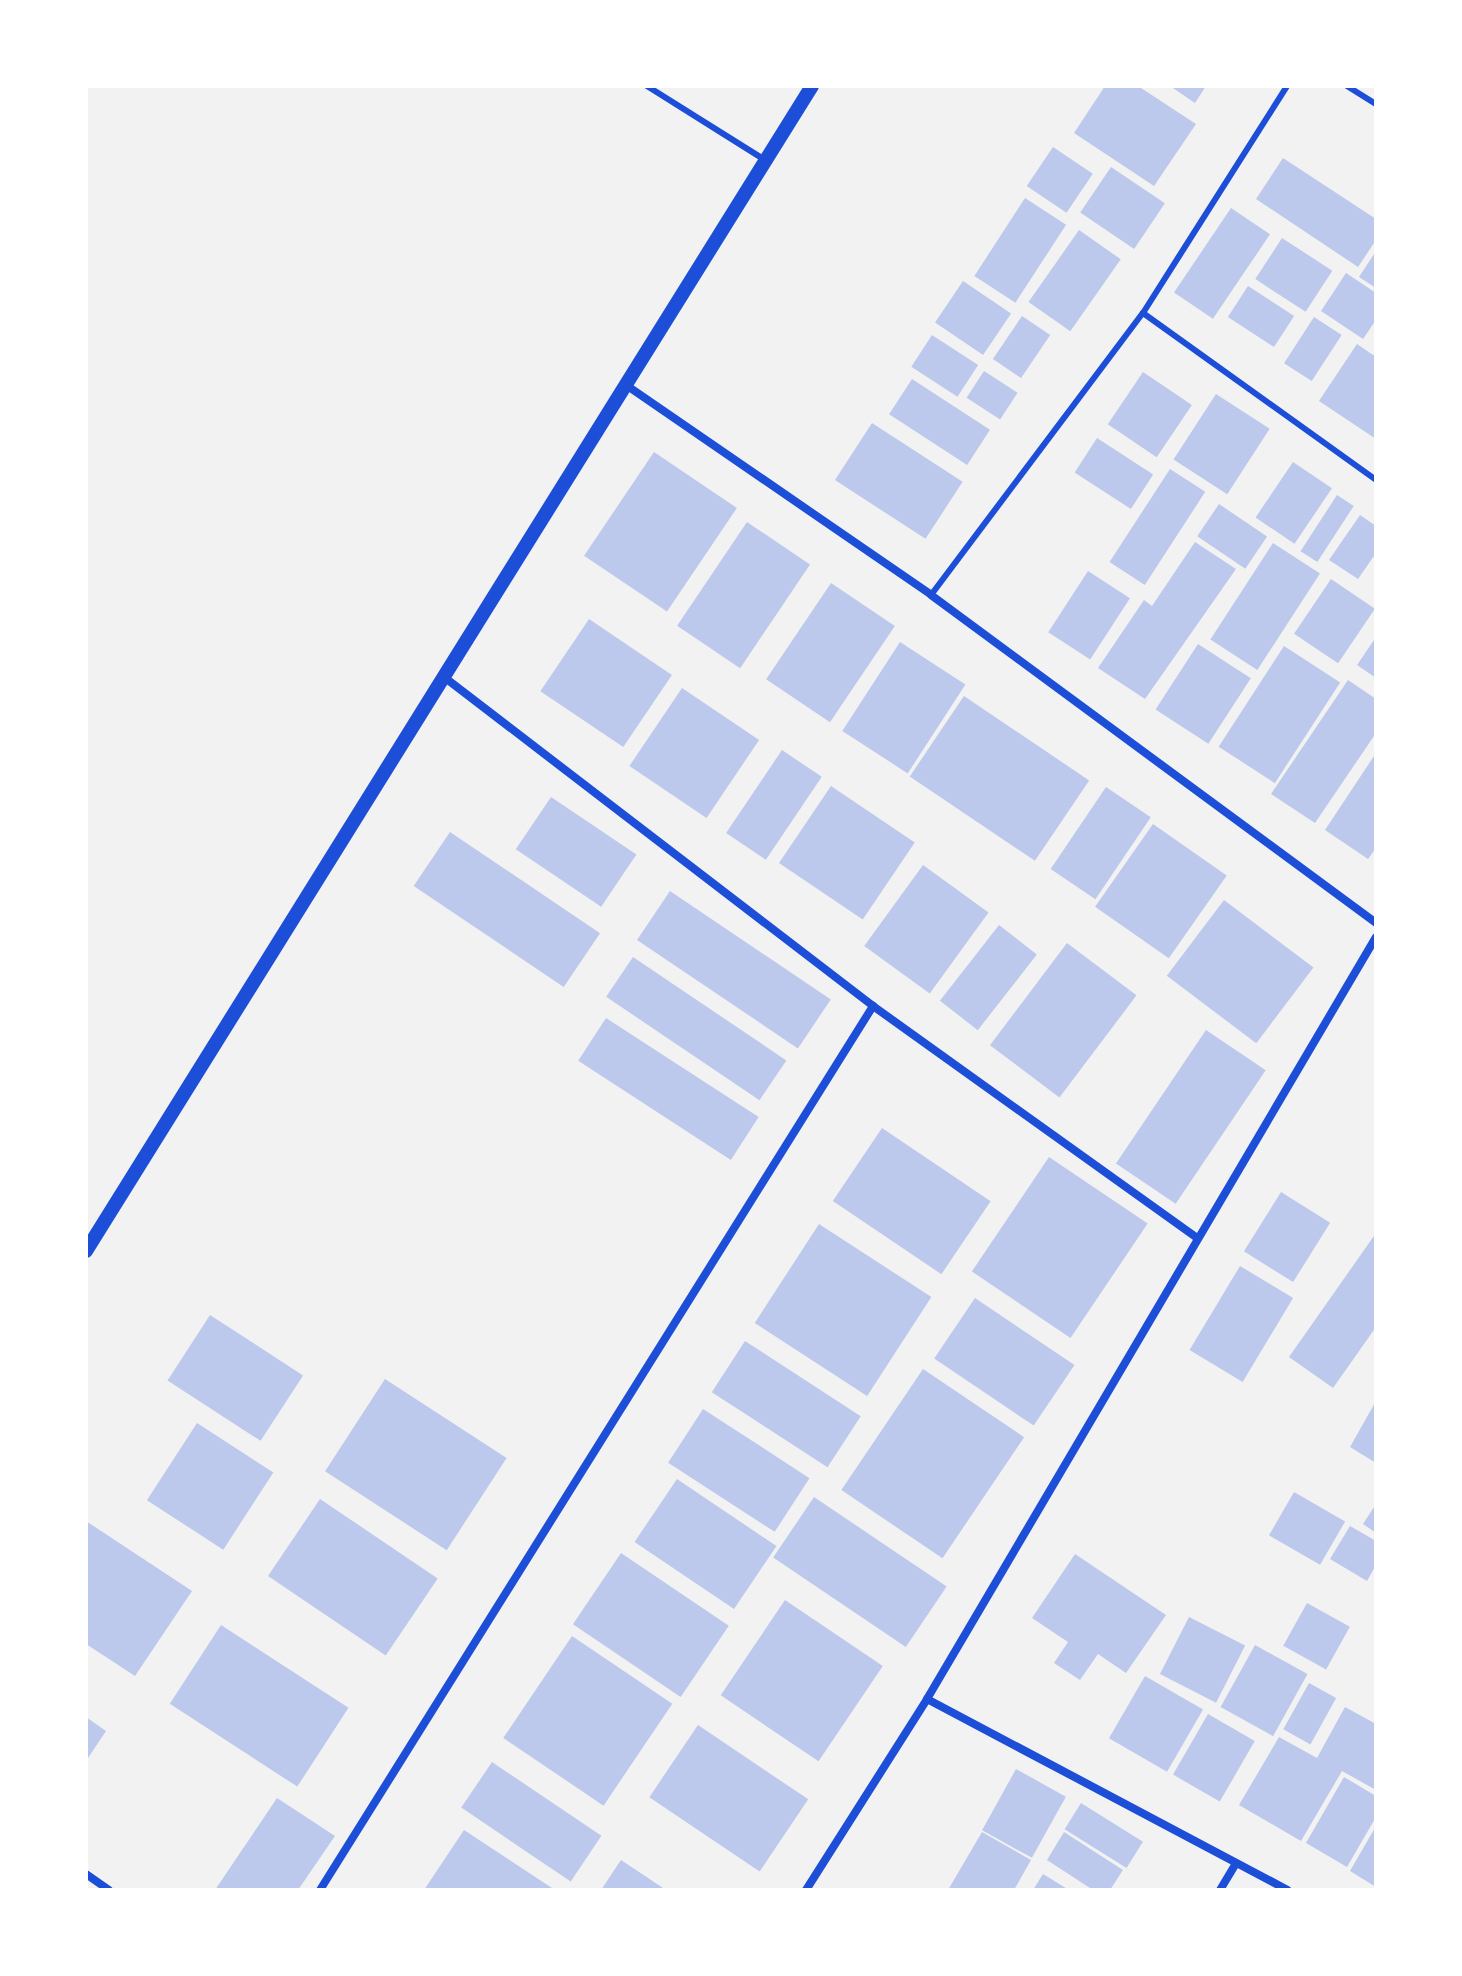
<!DOCTYPE html>
<style>
body{margin:0}
#map{position:relative;width:1462px;height:1976px;overflow:hidden;background:#f2f2f2;font-family:Karla,sans-serif}
div>[style]{position:absolute}
[style*='--x']{left:calc(var(--x)*1px);top:calc(var(--y)*1px);width:calc(var(--w)*1px);rotate:calc(var(--a)*1deg)}
.building>*{inset:0;background:#bdc9ec;transform-origin:0 0}
.service>*{height:6px;margin:-3px;padding:0 3px;transform-origin:3px;border-radius:3px;background:#1d4ed8}
.minor>*{height:8px;margin:-4px;padding:0 4px;transform-origin:4px;border-radius:4px;background:#1d4ed8}
.tertiary>*{height:14px;margin:-7px;padding:0 7px;transform-origin:7px;border-radius:7px;background:#1d4ed8}
span{translate:-50% -50%;white-space:nowrap;text-align:center;line-height:1.15;-webkit-text-stroke:8px #fff;paint-order:stroke}
.frame{position:absolute;inset:0;border:88px solid #fff;pointer-events:none}
</style>
<div id="map">
<div class="building">
<i style="clip-path:polygon(1105px 86px,1138px 86px,1196px 124px,1154px 186px,1074px 133px)"></i>
<i style="clip-path:polygon(1170px 86px,1206px 86px,1195px 103px)"></i>
<i style="left:1053px;top:147px;width:48px;height:47px;rotate:34deg"></i>
<i style="clip-path:polygon(1283px 158px,1376px 219px,1376px 240px,1358px 267px,1256px 199px)"></i>
<i style="left:1111px;top:167px;width:65px;height:55px;rotate:34deg"></i>
<i style="left:1025px;top:198px;width:49px;height:93px;rotate:33deg"></i>
<i style="left:1231px;top:208px;width:47px;height:102px;rotate:34deg"></i>
<i style="left:1079px;top:230px;width:51px;height:88px;rotate:35deg"></i>
<i style="left:1282px;top:238px;width:60px;height:49px;rotate:33deg"></i>
<i style="clip-path:polygon(1376px 251px,1376px 288px,1359px 277px)"></i>
<i style="clip-path:polygon(1346px 273px,1376px 293px,1376px 320px,1363px 339px,1321px 311px)"></i>
<i style="left:963px;top:281px;width:58px;height:50px;rotate:34deg"></i>
<i style="left:1248px;top:286px;width:55px;height:37px;rotate:33deg"></i>
<i style="left:1022px;top:316px;width:34px;height:52px;rotate:34deg"></i>
<i style="left:1314px;top:317px;width:33px;height:55px;rotate:33deg"></i>
<i style="left:932px;top:335px;width:55px;height:38px;rotate:33deg"></i>
<i style="clip-path:polygon(1357px 344px,1376px 357px,1376px 439px,1319px 401px)"></i>
<i style="left:984px;top:371px;width:40px;height:32px;rotate:33deg"></i>
<i style="left:1143px;top:372px;width:59px;height:63px;rotate:34deg"></i>
<i style="left:912px;top:379px;width:93px;height:42px;rotate:33deg"></i>
<i style="left:1216px;top:394px;width:64px;height:78px;rotate:33deg"></i>
<i style="left:872px;top:423px;width:108px;height:68px;rotate:33deg"></i>
<i style="left:1097px;top:438px;width:67px;height:41px;rotate:33deg"></i>
<i style="left:654px;top:452px;width:100px;height:125px;rotate:34deg"></i>
<i style="left:1293px;top:462px;width:47px;height:67px;rotate:34deg"></i>
<i style="left:1170px;top:469px;width:42px;height:111px;rotate:33deg"></i>
<i style="left:1337px;top:495px;width:20px;height:67px;rotate:33deg"></i>
<i style="left:1219px;top:504px;width:58px;height:39px;rotate:34deg"></i>
<i style="clip-path:polygon(1360px 515px,1376px 526px,1376px 553px,1358px 579px,1329px 560px)"></i>
<i style="left:747px;top:522px;width:76px;height:125px;rotate:34deg"></i>
<i style="clip-path:polygon(1195px 542px,1236px 569px,1145px 699px,1098px 668px,1144px 600px,1152px 606px)"></i>
<i style="left:1273px;top:543px;width:56px;height:115px;rotate:33deg"></i>
<i style="left:1088px;top:571px;width:50px;height:73px;rotate:33deg"></i>
<i style="left:1331px;top:579px;width:53px;height:66px;rotate:34deg"></i>
<i style="left:831px;top:583px;width:77px;height:116px;rotate:34deg"></i>
<i style="left:589px;top:619px;width:100px;height:87px;rotate:34deg"></i>
<i style="clip-path:polygon(1376px 637px,1376px 678px,1357px 665px)"></i>
<i style="left:900px;top:642px;width:78px;height:106px;rotate:33deg"></i>
<i style="left:1198px;top:644px;width:63px;height:78px;rotate:33deg"></i>
<i style="left:1284px;top:646px;width:67px;height:120px;rotate:33deg"></i>
<i style="clip-path:polygon(1348px 680px,1376px 699px,1376px 733px,1315px 823px,1271px 794px)"></i>
<i style="left:682px;top:688px;width:93px;height:94px;rotate:34deg"></i>
<i style="left:964px;top:696px;width:151px;height:97px;rotate:34deg"></i>
<i style="left:782px;top:750px;width:48px;height:100px;rotate:34deg"></i>
<i style="clip-path:polygon(1376px 753px,1376px 848px,1368px 859px,1325px 830px)"></i>
<i style="left:831px;top:786px;width:101px;height:93px;rotate:34deg"></i>
<i style="left:1106px;top:787px;width:54px;height:99px;rotate:34deg"></i>
<i style="left:551px;top:797px;width:103px;height:63px;rotate:34deg"></i>
<i style="left:1153px;top:824px;width:90px;height:101px;rotate:35deg"></i>
<i style="left:450px;top:832px;width:181px;height:65px;rotate:34deg"></i>
<i style="left:923px;top:865px;width:81px;height:100px;rotate:36deg"></i>
<i style="left:670px;top:891px;width:194px;height:59px;rotate:34deg"></i>
<i style="left:1224px;top:900px;width:112px;height:95px;rotate:37deg"></i>
<i style="left:999px;top:925px;width:48px;height:96px;rotate:38deg"></i>
<i style="left:1067px;top:943px;width:87px;height:128px;rotate:37deg"></i>
<i style="left:633px;top:957px;width:185px;height:48px;rotate:34deg"></i>
<i style="left:606px;top:1018px;width:182px;height:51px;rotate:33deg"></i>
<i style="left:1206px;top:1030px;width:72px;height:161px;rotate:34deg"></i>
<i style="left:882px;top:1128px;width:131px;height:88px;rotate:34deg"></i>
<i style="left:1049px;top:1157px;width:119px;height:138px;rotate:34deg"></i>
<i style="left:1281px;top:1192px;width:58px;height:70px;rotate:32deg"></i>
<i style="left:819px;top:1224px;width:134px;height:118px;rotate:33deg"></i>
<i style="clip-path:polygon(1376px 1233px,1376px 1327px,1333px 1388px,1289px 1357px)"></i>
<i style="left:1240px;top:1266px;width:62px;height:98px;rotate:31deg"></i>
<i style="left:975px;top:1298px;width:120px;height:73px;rotate:34deg"></i>
<i style="left:210px;top:1315px;width:111px;height:78px;rotate:33deg"></i>
<i style="left:745px;top:1341px;width:138px;height:61px;rotate:33deg"></i>
<i style="left:923px;top:1369px;width:122px;height:146px;rotate:34deg"></i>
<i style="left:385px;top:1379px;width:145px;height:110px;rotate:33deg"></i>
<i style="clip-path:polygon(1376px 1401px,1376px 1463px,1350px 1447px)"></i>
<i style="left:703px;top:1409px;width:127px;height:64px;rotate:33deg"></i>
<i style="left:197px;top:1423px;width:91px;height:92px;rotate:33deg"></i>
<i style="left:677px;top:1479px;width:120px;height:76px;rotate:34deg"></i>
<i style="left:1294px;top:1492px;width:59px;height:50px;rotate:30deg"></i>
<i style="left:814px;top:1497px;width:160px;height:73px;rotate:34deg"></i>
<i style="left:320px;top:1499px;width:142px;height:93px;rotate:34deg"></i>
<i style="clip-path:polygon(1376px 1504px,1376px 1533px,1363px 1524px)"></i>
<i style="clip-path:polygon(86px 1521px,192px 1591px,135px 1676px,86px 1644px)"></i>
<i style="clip-path:polygon(1350px 1526px,1376px 1541px,1376px 1565px,1367px 1581px,1330px 1559px)"></i>
<i style="left:621px;top:1553px;width:130px;height:86px;rotate:34deg"></i>
<i style="clip-path:polygon(1075px 1554px,1166px 1615px,1126px 1673px,1098px 1654px,1080px 1680px,1054px 1663px,1068px 1642px,1032px 1618px)"></i>
<i style="left:785px;top:1600px;width:118px;height:115px;rotate:34deg"></i>
<i style="left:1307px;top:1603px;width:49px;height:49px;rotate:29deg"></i>
<i style="left:1189px;top:1617px;width:63px;height:64px;rotate:27deg"></i>
<i style="left:221px;top:1625px;width:152px;height:94px;rotate:33deg"></i>
<i style="left:572px;top:1636px;width:121px;height:123px;rotate:34deg"></i>
<i style="left:1255px;top:1645px;width:60px;height:71px;rotate:29deg"></i>
<i style="left:1145px;top:1676px;width:67px;height:72px;rotate:30deg"></i>
<i style="left:1309px;top:1683px;width:31px;height:53px;rotate:29deg"></i>
<i style="clip-path:polygon(1345px 1707px,1376px 1724px,1376px 1790px,1342px 1771px,1301px 1841px,1239px 1805px,1279px 1737px,1317px 1758px)"></i>
<i style="left:1208px;top:1714px;width:54px;height:70px;rotate:30deg"></i>
<i style="clip-path:polygon(86px 1717px,106px 1731px,86px 1761px)"></i>
<i style="left:698px;top:1725px;width:133px;height:87px;rotate:34deg"></i>
<i style="left:492px;top:1762px;width:132px;height:55px;rotate:34deg"></i>
<i style="left:1016px;top:1769px;width:57px;height:70px;rotate:29deg"></i>
<i style="clip-path:polygon(1344px 1777px,1376px 1796px,1376px 1817px,1347px 1867px,1306px 1843px)"></i>
<i style="clip-path:polygon(277px 1798px,335px 1836px,298px 1890px,215px 1890px)"></i>
<i style="left:1081px;top:1803px;width:73px;height:31px;rotate:32deg"></i>
<i style="clip-path:polygon(1376px 1826px,1376px 1887px,1350px 1871px)"></i>
<i style="clip-path:polygon(464px 1830px,555px 1890px,424px 1890px)"></i>
<i style="clip-path:polygon(982px 1832px,1031px 1860px,1014px 1890px,948px 1890px)"></i>
<i style="clip-path:polygon(1064px 1832px,1123px 1870px,1110px 1890px,1093px 1890px,1047px 1860px)"></i>
<i style="clip-path:polygon(621px 1860px,666px 1890px,601px 1890px)"></i>
<i style="clip-path:polygon(1043px 1874px,1069px 1890px,1033px 1890px)"></i>
</div>
<div class="service">
<i style="--x:647;--y:86;--w:139;--a:32.1"></i>
<i style="--x:1347;--y:86;--w:34;--a:32"></i>
<i style="--x:1143;--y:313;--w:287;--a:35.6"></i>
<i style="--x:931;--y:595;--w:353;--a:-53.1"></i>
<i style="--x:1143;--y:313;--w:269;--a:-57.6"></i>
</div>
<div class="minor">
<i style="--x:626;--y:385;--w:370;--a:34.5"></i>
<i style="--x:931;--y:595;--w:553;--a:36.39"></i>
<i style="--x:444;--y:677;--w:541;--a:37.48"></i>
<i style="--x:873;--y:1006;--w:397;--a:35.6"></i>
<i style="--x:927;--y:1699;--w:408;--a:27.9"></i>
<i style="--x:86;--y:1874;--w:28;--a:35"></i>
<i style="--x:320;--y:1890;--w:1043;--a:-57.97"></i>
<i style="--x:806;--y:1890;--w:226;--a:-57.6"></i>
<i style="--x:927;--y:1699;--w:884;--a:-59.49"></i>
<i style="--x:1220;--y:1890;--w:29;--a:-59"></i>
</div>
<div class="tertiary">
<i style="--x:86;--y:1251;--w:1373;--a:-58.07"></i>
</div>
<div class="frame"></div>
</div>
